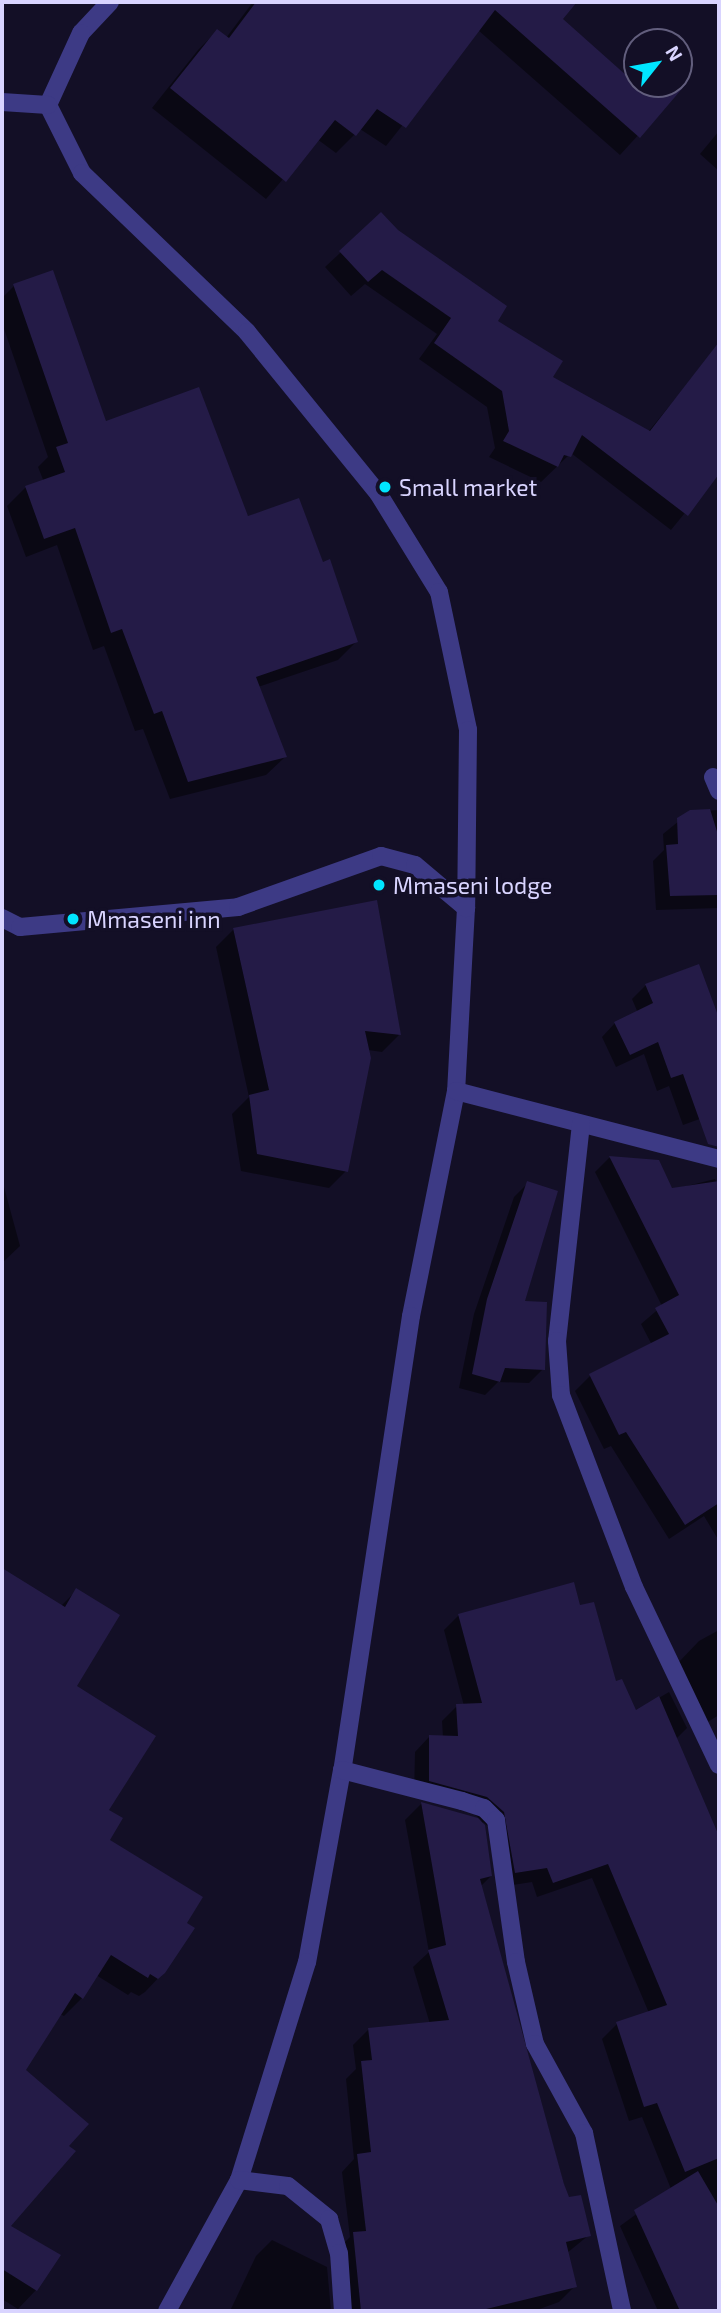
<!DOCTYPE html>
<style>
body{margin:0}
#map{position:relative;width:721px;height:2313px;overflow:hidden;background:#130f26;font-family:"Exo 2",sans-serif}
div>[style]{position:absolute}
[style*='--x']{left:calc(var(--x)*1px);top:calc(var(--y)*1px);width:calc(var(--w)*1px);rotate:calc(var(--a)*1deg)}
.shadow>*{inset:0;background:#0007}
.building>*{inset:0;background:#241b47}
.minor>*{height:18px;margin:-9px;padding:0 9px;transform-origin:9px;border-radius:9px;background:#3d3a85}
.dots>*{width:19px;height:19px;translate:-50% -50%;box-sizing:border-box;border:4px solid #130f26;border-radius:50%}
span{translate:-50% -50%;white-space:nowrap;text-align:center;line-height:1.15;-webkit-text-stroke:7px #130f26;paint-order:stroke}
.poi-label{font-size:23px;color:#d9d4ff}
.left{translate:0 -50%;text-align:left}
.frame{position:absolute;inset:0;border:4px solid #d9d4ff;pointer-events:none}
.north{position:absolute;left:623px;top:28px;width:70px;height:70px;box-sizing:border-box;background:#130f26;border:2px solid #625e7d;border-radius:50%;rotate:59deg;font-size:19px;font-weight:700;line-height:28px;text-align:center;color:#d9d4ff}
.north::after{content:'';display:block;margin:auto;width:24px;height:32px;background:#00e5ff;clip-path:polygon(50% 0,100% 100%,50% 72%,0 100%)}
</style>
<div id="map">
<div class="shadow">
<i style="clip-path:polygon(253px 2px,562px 2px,556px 9px,560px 19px,662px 109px,620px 155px,478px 30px,386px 146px,360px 129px,336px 153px,317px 139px,266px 199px,152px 108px,198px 50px,217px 31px,226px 38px)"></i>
<i style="clip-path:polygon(719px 131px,719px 171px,700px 154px)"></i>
<i style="clip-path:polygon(381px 215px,550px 378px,648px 432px,717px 348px,719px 471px,671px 530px,571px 453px,541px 482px,489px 457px,495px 448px,487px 407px,419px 359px,437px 334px,365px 284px,351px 296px,325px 267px)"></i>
<i style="clip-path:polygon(52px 273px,105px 423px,322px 564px,356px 642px,338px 660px,258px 687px,285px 757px,266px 775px,170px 799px,143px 729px,135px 731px,104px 646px,93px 650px,57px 545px,26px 557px,7px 506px,25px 488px,44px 482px,38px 467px,48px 457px,2px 323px,2px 298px,14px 286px)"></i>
<i style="clip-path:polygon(719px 810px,719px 908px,656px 910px,653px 861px,664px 850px,663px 834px,690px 812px)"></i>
<i style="clip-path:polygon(234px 929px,399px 1035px,382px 1052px,368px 1050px,346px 1171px,329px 1188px,241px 1171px,232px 1114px,249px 1097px,216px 947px)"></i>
<i style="clip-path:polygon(698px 966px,719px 1023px,719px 1112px,683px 1125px,669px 1086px,657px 1091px,644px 1054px,616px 1067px,602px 1037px,615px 1023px,638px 1013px,632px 999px,646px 985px)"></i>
<i style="clip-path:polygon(609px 1158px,658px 1162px,671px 1190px,715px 1179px,719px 1188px,719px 1541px,704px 1516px,669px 1539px,611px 1446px,604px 1449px,575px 1391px,590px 1376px,652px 1345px,641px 1324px,662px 1306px,595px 1172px)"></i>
<i style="clip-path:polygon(528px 1183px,522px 1303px,543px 1369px,529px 1383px,498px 1382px,485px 1395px,459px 1388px,474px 1314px,514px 1197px)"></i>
<i style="clip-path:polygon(4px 1187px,20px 1246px,2px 1263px,2px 1188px)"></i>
<i style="clip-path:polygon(2px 1570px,60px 1607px,76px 1591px,74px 1686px,107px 1811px,108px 1841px,185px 1924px,164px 1972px,145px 1992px,139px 1996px,131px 1992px,128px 1995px,96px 1975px,82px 1998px,64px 2016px,60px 2014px,24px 2070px,67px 2146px,9px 2226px,58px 2255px,36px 2290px,18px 2309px,2px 2299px)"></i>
<i style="clip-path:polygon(579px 1607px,615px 1684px,635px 1712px,669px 1692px,687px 1728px,676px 1739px,719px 1837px,719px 2311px,658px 2311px,620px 2226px,671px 2189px,642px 2117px,629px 2121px,602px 2039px,617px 2024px,649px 2013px,592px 1878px,537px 1897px,532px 1882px,500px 1887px,489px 1827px,483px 1822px,491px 1876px,480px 1887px,568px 2199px,589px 2235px,567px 2253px,575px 2286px,559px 2302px,534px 2311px,337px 2311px,337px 2250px,350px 2237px,342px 2172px,354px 2159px,346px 2079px,356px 2069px,353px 2045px,369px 2029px,430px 2024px,413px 1967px,429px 1952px,405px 1820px,421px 1804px,482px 1821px,472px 1812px,414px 1796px,415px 1752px,430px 1736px,443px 1737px,442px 1721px,457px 1706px,464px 1706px,444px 1630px,459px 1615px)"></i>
<i style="clip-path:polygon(719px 1630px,719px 1715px,693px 1731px,677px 1664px,699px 1641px)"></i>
<i style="clip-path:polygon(272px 2240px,327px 2267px,331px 2311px,230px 2311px,256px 2256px)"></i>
</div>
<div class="building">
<i style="clip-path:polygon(256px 2px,577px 2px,563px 19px,636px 84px,686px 84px,640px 138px,495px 10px,406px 128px,377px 109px,356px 136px,335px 120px,286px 182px,170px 88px,217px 29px,229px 38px)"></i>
<i style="clip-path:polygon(381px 212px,398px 230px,507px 306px,498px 321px,563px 361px,553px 377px,650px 431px,719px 342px,719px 474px,688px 516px,582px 435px,571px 457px,564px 455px,558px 467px,503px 441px,509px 431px,502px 391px,434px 343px,451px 318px,382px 270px,368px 282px,339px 251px)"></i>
<i style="clip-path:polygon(53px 270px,106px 421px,199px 387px,248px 516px,299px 498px,323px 562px,330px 559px,358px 642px,256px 677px,287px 757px,188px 782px,162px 711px,154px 714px,122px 629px,111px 633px,75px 528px,44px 539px,25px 486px,65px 472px,56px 447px,68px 443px,13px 284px)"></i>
<i style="clip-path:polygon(710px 809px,719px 838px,719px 895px,670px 896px,666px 845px,678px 844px,677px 818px,690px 810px)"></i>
<i style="clip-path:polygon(377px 900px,401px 1035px,365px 1031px,371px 1058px,348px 1172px,257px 1154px,249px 1095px,269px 1090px,233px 928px)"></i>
<i style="clip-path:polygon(699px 964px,719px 1018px,719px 1147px,708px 1144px,683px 1074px,671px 1078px,658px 1042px,630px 1055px,614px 1022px,653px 1003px,645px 984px)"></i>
<i style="clip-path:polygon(609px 1156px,659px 1160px,672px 1188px,719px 1181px,719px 1503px,685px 1525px,626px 1432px,619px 1435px,589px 1374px,669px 1334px,655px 1308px,679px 1295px)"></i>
<i style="clip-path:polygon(527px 1181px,558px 1191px,525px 1301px,547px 1302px,545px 1370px,505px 1368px,500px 1382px,472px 1374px,487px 1299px)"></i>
<i style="clip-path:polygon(2px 1568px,65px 1607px,76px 1588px,120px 1615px,77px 1686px,156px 1736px,109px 1810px,123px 1818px,110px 1840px,203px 1897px,187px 1923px,195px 1928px,165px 1973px,158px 1979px,150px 1974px,148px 1978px,111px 1955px,83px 1999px,75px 1993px,26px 2070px,89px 2124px,69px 2146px,76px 2151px,11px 2226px,61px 2255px,37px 2291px,2px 2269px)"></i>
<i style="clip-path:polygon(574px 1582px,580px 1605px,594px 1602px,616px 1681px,622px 1679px,636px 1710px,659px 1696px,719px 1836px,719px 2158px,685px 2172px,657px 2103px,644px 2107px,616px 2022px,667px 2005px,608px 1864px,553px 1883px,547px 1868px,515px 1873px,504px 1812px,487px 1797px,429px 1781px,429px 1735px,458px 1736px,456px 1704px,482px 1703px,458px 1614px)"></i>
<i style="clip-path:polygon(421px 1802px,478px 1818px,485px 1825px,492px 1876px,480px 1879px,564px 2184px,569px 2197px,581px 2195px,591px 2236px,566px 2242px,577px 2287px,478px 2311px,361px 2311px,353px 2232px,366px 2231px,357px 2154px,371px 2152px,361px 2061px,372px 2060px,368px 2028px,449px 2020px,428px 1950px,446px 1945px)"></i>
<i style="clip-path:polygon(698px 2171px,719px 2207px,719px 2311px,680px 2311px,634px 2210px)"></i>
</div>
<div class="minor">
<i style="--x:110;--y:2;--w:42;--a:133.1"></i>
<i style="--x:81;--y:33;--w:79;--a:114.6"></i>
<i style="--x:48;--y:105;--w:76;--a:63.4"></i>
<i style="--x:82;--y:173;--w:229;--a:43.9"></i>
<i style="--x:247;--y:332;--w:208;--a:50.9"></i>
<i style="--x:378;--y:493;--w:116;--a:58.4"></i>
<i style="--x:439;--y:592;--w:141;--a:78.1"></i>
<i style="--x:468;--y:730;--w:178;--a:90.6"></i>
<i style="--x:466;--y:908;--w:183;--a:93.1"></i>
<i style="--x:456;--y:1091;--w:229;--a:101.3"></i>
<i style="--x:411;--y:1316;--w:459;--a:98.6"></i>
<i style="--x:342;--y:1770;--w:195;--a:100.3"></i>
<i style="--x:307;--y:1962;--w:228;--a:107.3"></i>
<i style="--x:239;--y:2180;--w:149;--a:118.8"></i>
<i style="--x:2;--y:102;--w:46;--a:3.7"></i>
<i style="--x:713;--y:777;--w:15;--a:67"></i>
<i style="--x:2;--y:918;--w:20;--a:27"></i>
<i style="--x:20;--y:927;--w:219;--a:-5.2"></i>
<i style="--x:238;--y:907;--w:152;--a:-19.6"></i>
<i style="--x:381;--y:856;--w:35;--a:15"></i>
<i style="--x:415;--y:865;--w:67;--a:40.1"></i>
<i style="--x:456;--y:1091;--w:272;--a:14.5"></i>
<i style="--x:581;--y:1124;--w:218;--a:96.3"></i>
<i style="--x:557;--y:1341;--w:54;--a:85.8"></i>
<i style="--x:561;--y:1395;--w:205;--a:69.2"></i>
<i style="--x:634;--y:1587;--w:197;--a:64.5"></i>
<i style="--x:342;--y:1770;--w:124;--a:14.5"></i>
<i style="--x:462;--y:1801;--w:23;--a:18"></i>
<i style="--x:484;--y:1808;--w:17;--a:45"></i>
<i style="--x:496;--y:1820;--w:143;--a:82"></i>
<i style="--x:516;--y:1962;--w:84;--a:77"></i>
<i style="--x:535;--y:2044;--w:102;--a:61.2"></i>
<i style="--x:584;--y:2133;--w:182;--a:77.9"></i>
<i style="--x:239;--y:2180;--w:49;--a:7"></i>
<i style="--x:288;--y:2186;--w:53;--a:38.8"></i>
<i style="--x:329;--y:2219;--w:35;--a:74"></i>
<i style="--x:339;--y:2253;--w:58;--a:86.1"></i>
</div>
<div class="dots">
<i style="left:385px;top:487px;background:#00e5ff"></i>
<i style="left:379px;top:885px;background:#00e5ff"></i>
<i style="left:73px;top:919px;background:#00e5ff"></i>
</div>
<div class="poi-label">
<span class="left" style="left:399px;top:487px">Small market</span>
<span class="left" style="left:393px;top:885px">Mmaseni lodge</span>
<span class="left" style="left:87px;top:919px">Mmaseni inn</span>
</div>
<div class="frame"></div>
<div class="north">N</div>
</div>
